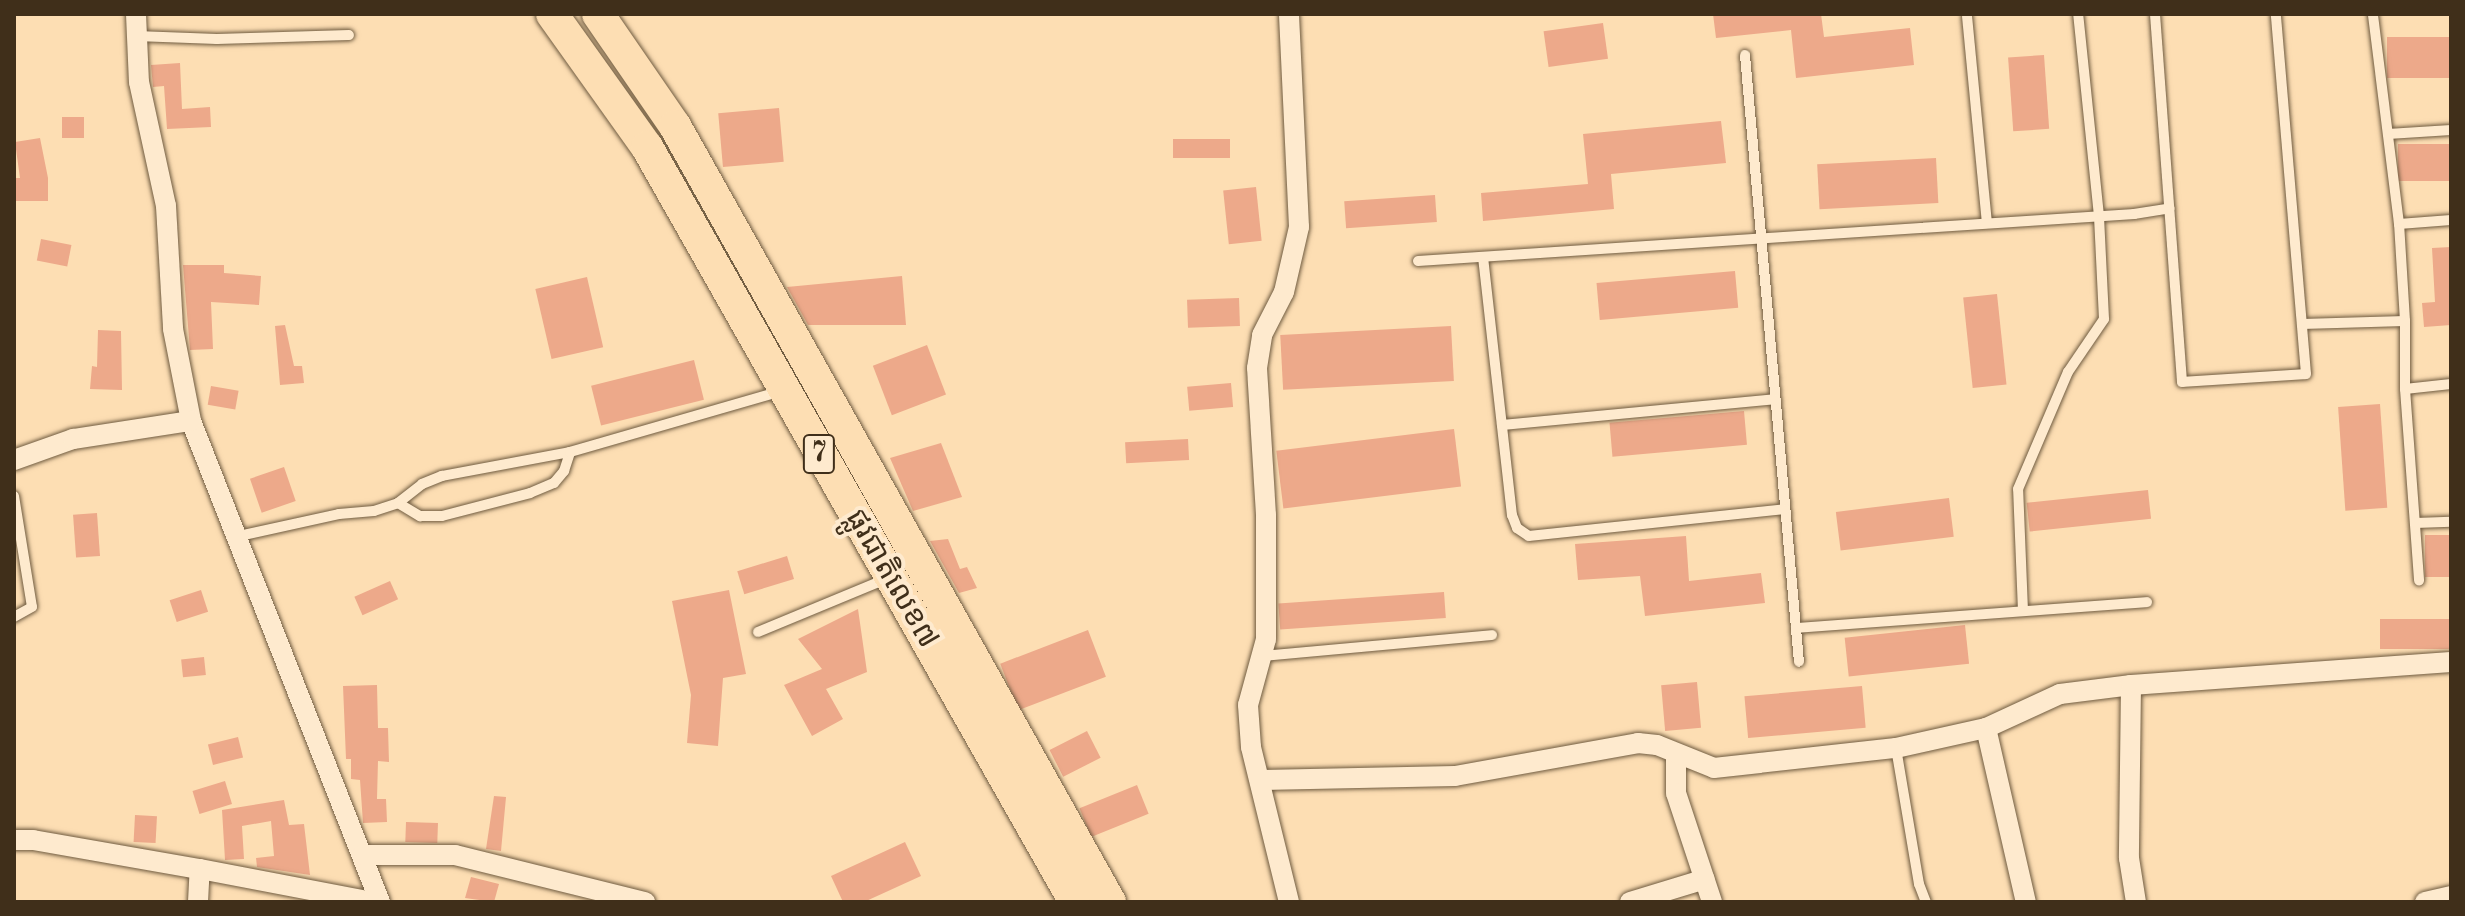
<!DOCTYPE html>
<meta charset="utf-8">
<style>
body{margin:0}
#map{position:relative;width:2465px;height:916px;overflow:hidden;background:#fddeb3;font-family:"Old Standard TT","Noto Sans Khmer",serif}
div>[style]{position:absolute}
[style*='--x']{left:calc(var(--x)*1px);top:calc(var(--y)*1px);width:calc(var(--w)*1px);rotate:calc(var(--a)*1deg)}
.building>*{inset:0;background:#eda98a;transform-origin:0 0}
.roads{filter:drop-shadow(0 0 2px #6f5b40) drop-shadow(0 0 2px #6f5b40)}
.service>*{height:10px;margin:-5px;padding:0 5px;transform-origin:5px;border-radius:5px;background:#feeace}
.minor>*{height:20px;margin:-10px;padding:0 10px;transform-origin:10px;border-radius:10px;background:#feeace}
.trunk>*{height:32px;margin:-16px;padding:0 16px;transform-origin:16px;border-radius:16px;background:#fddeb3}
span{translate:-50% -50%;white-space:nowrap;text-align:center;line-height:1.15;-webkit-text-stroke:8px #feeace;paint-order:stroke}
.shield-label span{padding:2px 6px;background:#feeace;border:2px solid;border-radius:6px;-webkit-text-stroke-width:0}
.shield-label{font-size:28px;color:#402f1a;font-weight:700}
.street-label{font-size:30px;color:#402f1a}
.frame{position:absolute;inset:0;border:16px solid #402f1a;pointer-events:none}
</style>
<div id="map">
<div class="building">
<i style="clip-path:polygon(1713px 14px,1821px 14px,1824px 37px,1910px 28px,1914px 65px,1796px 78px,1791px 30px,1716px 38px)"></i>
<i style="left:1603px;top:23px;width:36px;height:60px;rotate:82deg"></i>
<i style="left:2451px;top:37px;width:41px;height:64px;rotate:90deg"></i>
<i style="left:2044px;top:55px;width:74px;height:36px;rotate:86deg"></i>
<i style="clip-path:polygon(180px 63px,182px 109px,210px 107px,211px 127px,167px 129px,164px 86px,153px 87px,151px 65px)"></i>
<i style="left:779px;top:108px;width:54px;height:61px;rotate:85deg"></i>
<i style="left:62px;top:117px;width:22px;height:21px"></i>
<i style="clip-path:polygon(1721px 121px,1726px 163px,1611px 174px,1614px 209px,1483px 221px,1481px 193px,1588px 184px,1583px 134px)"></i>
<i style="clip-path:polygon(40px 138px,48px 178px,48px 201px,14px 201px,14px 178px,20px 178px,15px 142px)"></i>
<i style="left:1230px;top:139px;width:19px;height:57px;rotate:90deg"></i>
<i style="left:2451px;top:144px;width:37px;height:53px;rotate:90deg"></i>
<i style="left:1936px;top:158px;width:45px;height:119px;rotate:87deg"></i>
<i style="left:1256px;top:187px;width:54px;height:33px;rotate:84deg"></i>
<i style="left:1435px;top:195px;width:27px;height:91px;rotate:86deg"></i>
<i style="left:41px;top:239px;width:31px;height:22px;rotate:11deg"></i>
<i style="clip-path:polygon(2451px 247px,2451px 325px,2424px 327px,2422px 303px,2435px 302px,2432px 248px)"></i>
<i style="clip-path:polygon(183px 265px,224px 265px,224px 273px,261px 276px,259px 305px,211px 302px,213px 349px,190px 350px)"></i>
<i style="left:1735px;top:271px;width:37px;height:139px;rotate:85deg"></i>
<i style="clip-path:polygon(902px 276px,906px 325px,808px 325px,787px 287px)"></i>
<i style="left:587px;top:277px;width:72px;height:53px;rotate:77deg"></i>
<i style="left:1997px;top:294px;width:91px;height:34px;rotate:84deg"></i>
<i style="left:1239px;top:298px;width:28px;height:52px;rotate:88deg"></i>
<i style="clip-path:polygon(285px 325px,294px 366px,302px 366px,304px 383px,280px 385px,275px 326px)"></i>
<i style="left:1451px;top:326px;width:55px;height:171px;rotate:87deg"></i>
<i style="clip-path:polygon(98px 330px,121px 331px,122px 390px,90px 389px,92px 366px,97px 367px)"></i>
<i style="left:927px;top:345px;width:53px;height:58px;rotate:69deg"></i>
<i style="left:694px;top:360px;width:41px;height:106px;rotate:76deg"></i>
<i style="left:1231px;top:383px;width:24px;height:44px;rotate:85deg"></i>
<i style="left:211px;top:386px;width:28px;height:19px;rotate:10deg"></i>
<i style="left:2380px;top:404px;width:104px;height:42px;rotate:86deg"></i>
<i style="left:1744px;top:411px;width:34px;height:135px;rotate:85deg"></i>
<i style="left:1454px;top:429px;width:58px;height:179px;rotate:83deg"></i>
<i style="left:1188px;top:439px;width:21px;height:63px;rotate:87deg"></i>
<i style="clip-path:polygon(941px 443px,962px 497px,913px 511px,890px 458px)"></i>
<i style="left:284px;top:467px;width:36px;height:36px;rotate:71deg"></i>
<i style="left:2148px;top:490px;width:29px;height:122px;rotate:84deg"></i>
<i style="left:1949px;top:498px;width:39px;height:114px;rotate:83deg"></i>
<i style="left:97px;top:513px;width:43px;height:24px;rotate:86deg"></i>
<i style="left:2451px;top:535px;width:42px;height:26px;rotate:90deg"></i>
<i style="clip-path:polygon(1686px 536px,1689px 581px,1761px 573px,1765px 603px,1645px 616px,1640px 576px,1578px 580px,1575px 544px)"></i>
<i style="clip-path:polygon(948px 539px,960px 569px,967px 567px,977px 588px,959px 593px,930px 541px)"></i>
<i style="left:787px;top:556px;width:24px;height:52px;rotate:73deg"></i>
<i style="left:390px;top:581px;width:20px;height:39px;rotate:66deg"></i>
<i style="left:201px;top:590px;width:23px;height:33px;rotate:72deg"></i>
<i style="clip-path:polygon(729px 590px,746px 674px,723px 678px,718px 746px,687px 743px,691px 695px,672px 601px)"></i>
<i style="left:1444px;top:592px;width:26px;height:166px;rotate:86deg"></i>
<i style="clip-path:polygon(858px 609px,867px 672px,826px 689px,843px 719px,812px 736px,784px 685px,822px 669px,798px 639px)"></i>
<i style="left:2451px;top:619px;width:30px;height:71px;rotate:90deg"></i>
<i style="left:1965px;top:625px;width:39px;height:121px;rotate:84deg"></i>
<i style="left:1088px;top:630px;width:50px;height:94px;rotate:69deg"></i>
<i style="left:204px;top:657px;width:18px;height:23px;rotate:84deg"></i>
<i style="left:1697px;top:682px;width:46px;height:36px;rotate:85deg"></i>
<i style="clip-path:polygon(377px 685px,378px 728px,388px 728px,389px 762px,378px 761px,377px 799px,386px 799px,387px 822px,363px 823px,360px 780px,351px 779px,351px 759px,346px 759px,343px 686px)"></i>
<i style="left:1862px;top:686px;width:42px;height:118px;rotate:85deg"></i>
<i style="left:1087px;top:731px;width:30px;height:42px;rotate:63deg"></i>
<i style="left:238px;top:737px;width:21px;height:31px;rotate:76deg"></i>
<i style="left:225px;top:781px;width:24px;height:34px;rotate:73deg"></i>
<i style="left:1137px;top:785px;width:31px;height:62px;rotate:68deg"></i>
<i style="clip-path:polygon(494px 796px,506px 797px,501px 851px,486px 849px)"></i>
<i style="clip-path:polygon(284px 800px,289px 825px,304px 824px,310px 875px,257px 867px,256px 858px,274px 856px,271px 821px,242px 826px,244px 859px,225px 860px,222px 810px)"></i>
<i style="left:135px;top:815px;width:22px;height:27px;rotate:3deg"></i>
<i style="left:406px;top:822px;width:32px;height:20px;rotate:2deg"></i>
<i style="clip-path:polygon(905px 842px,921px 876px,864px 902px,843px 902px,831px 876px)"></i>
<i style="clip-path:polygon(471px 877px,499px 884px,494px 902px,465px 898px)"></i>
</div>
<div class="roads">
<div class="service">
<i style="--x:2155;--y:14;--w:369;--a:85.8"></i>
<i style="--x:2182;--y:382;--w:124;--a:-3.7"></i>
<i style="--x:2306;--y:374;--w:361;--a:-94.8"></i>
<i style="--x:1967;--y:16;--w:208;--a:84.5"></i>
<i style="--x:136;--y:36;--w:81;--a:2.1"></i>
<i style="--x:217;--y:39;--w:132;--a:-1.7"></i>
<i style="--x:1745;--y:55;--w:609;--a:84.92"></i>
<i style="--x:2388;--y:134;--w:63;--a:-3.6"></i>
<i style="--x:2399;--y:224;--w:52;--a:-4.4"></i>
<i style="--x:1483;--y:257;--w:260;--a:83.6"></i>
<i style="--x:1512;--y:515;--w:14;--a:69"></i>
<i style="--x:1517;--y:528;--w:14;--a:34"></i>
<i style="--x:1529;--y:536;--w:257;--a:-6"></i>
<i style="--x:1418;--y:261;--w:718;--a:-3.76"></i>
<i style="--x:2134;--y:214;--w:36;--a:-9"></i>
<i style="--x:2405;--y:321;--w:68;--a:90"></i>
<i style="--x:2405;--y:389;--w:192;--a:85.8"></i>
<i style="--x:2302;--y:324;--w:103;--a:-1.7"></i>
<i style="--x:2405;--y:321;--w:97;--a:-93.5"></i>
<i style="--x:2399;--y:224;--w:212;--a:-97.1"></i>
<i style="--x:2405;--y:389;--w:46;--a:-6.2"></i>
<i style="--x:1502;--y:425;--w:274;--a:-5.4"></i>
<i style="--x:14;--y:496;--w:112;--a:80.8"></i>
<i style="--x:32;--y:607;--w:21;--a:151"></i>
<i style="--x:398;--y:503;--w:26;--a:31"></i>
<i style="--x:420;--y:516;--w:22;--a:0"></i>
<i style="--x:442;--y:516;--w:91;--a:-14.6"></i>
<i style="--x:530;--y:493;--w:26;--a:-23"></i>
<i style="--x:554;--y:483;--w:16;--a:-50"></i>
<i style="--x:564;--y:471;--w:20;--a:-72"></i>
<i style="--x:2415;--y:523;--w:36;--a:-2"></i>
<i style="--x:239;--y:536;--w:102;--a:-12.4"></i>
<i style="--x:339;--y:514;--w:35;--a:-5"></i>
<i style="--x:374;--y:511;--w:25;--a:-18"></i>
<i style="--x:398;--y:503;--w:31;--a:-38"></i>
<i style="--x:422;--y:484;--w:22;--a:-22"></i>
<i style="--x:442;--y:476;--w:130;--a:-10.6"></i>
<i style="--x:570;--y:452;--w:221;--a:-16.1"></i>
<i style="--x:2023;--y:611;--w:122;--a:-92.3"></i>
<i style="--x:2018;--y:489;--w:127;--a:-66.9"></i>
<i style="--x:2068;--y:372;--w:64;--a:-55.8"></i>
<i style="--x:2104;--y:319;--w:103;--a:-92.8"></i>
<i style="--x:2099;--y:216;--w:203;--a:-95.9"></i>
<i style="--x:1796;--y:628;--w:352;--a:-4.2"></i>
<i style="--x:758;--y:632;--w:139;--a:-22.5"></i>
<i style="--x:1262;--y:656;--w:231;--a:-5.2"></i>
<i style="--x:1896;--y:748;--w:138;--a:80.4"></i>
<i style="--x:1919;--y:884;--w:19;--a:69"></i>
</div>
<div class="minor">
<i style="--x:136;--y:14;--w:68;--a:87.5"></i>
<i style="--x:139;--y:82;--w:127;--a:77.7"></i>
<i style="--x:166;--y:206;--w:123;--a:86.7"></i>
<i style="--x:173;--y:329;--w:94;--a:78.9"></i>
<i style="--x:191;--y:421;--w:517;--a:68.55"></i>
<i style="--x:14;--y:460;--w:63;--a:-19.6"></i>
<i style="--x:73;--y:439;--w:119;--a:-8.7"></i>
<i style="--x:2131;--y:685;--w:173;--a:90.7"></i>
<i style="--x:2129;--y:858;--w:45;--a:81"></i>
<i style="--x:1986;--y:728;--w:179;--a:77.1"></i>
<i style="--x:1676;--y:755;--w:38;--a:90"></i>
<i style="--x:1676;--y:793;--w:115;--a:71.7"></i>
<i style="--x:1262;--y:780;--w:193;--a:-1.2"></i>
<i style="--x:1455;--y:776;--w:186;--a:-10.2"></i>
<i style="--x:1638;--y:743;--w:19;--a:6"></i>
<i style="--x:1657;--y:745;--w:61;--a:22"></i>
<i style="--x:1714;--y:768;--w:183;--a:-6.3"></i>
<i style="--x:1896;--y:748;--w:92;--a:-12.5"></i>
<i style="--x:1986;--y:728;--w:81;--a:-24.7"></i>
<i style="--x:2060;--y:694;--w:72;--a:-7.2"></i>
<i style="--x:2131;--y:685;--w:321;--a:-4.1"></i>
<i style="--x:14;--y:840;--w:19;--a:0"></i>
<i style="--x:33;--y:840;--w:169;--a:9.9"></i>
<i style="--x:200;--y:869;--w:176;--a:10.8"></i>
<i style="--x:362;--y:855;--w:93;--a:0"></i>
<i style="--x:455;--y:855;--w:196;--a:13.9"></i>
<i style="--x:198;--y:902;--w:33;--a:-87"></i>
<i style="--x:1289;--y:902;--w:160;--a:-103.8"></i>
<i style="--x:1251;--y:747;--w:42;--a:-94.1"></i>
<i style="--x:1248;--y:705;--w:68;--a:-74.7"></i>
<i style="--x:1266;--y:639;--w:124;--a:-90"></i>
<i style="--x:1266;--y:515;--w:147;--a:-93.5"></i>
<i style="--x:1257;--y:368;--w:33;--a:-81"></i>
<i style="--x:1262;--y:335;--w:48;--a:-62.9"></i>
<i style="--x:1284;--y:292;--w:67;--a:-77"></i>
<i style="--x:1299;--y:227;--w:213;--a:-92.7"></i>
<i style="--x:1630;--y:902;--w:78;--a:-17"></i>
<i style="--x:2425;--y:902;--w:27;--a:-13"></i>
</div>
<div class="trunk">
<i style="--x:552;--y:14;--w:163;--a:54.5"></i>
<i style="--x:647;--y:147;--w:868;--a:60.45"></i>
<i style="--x:598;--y:14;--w:136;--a:55.5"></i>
<i style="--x:675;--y:126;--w:890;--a:60.73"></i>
</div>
</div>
<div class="shield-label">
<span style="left:819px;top:454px">7</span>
</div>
<div class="street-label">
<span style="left:891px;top:579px;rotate:60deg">ផ្លូវជាតិលេខ៧</span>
</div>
<div class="frame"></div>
</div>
